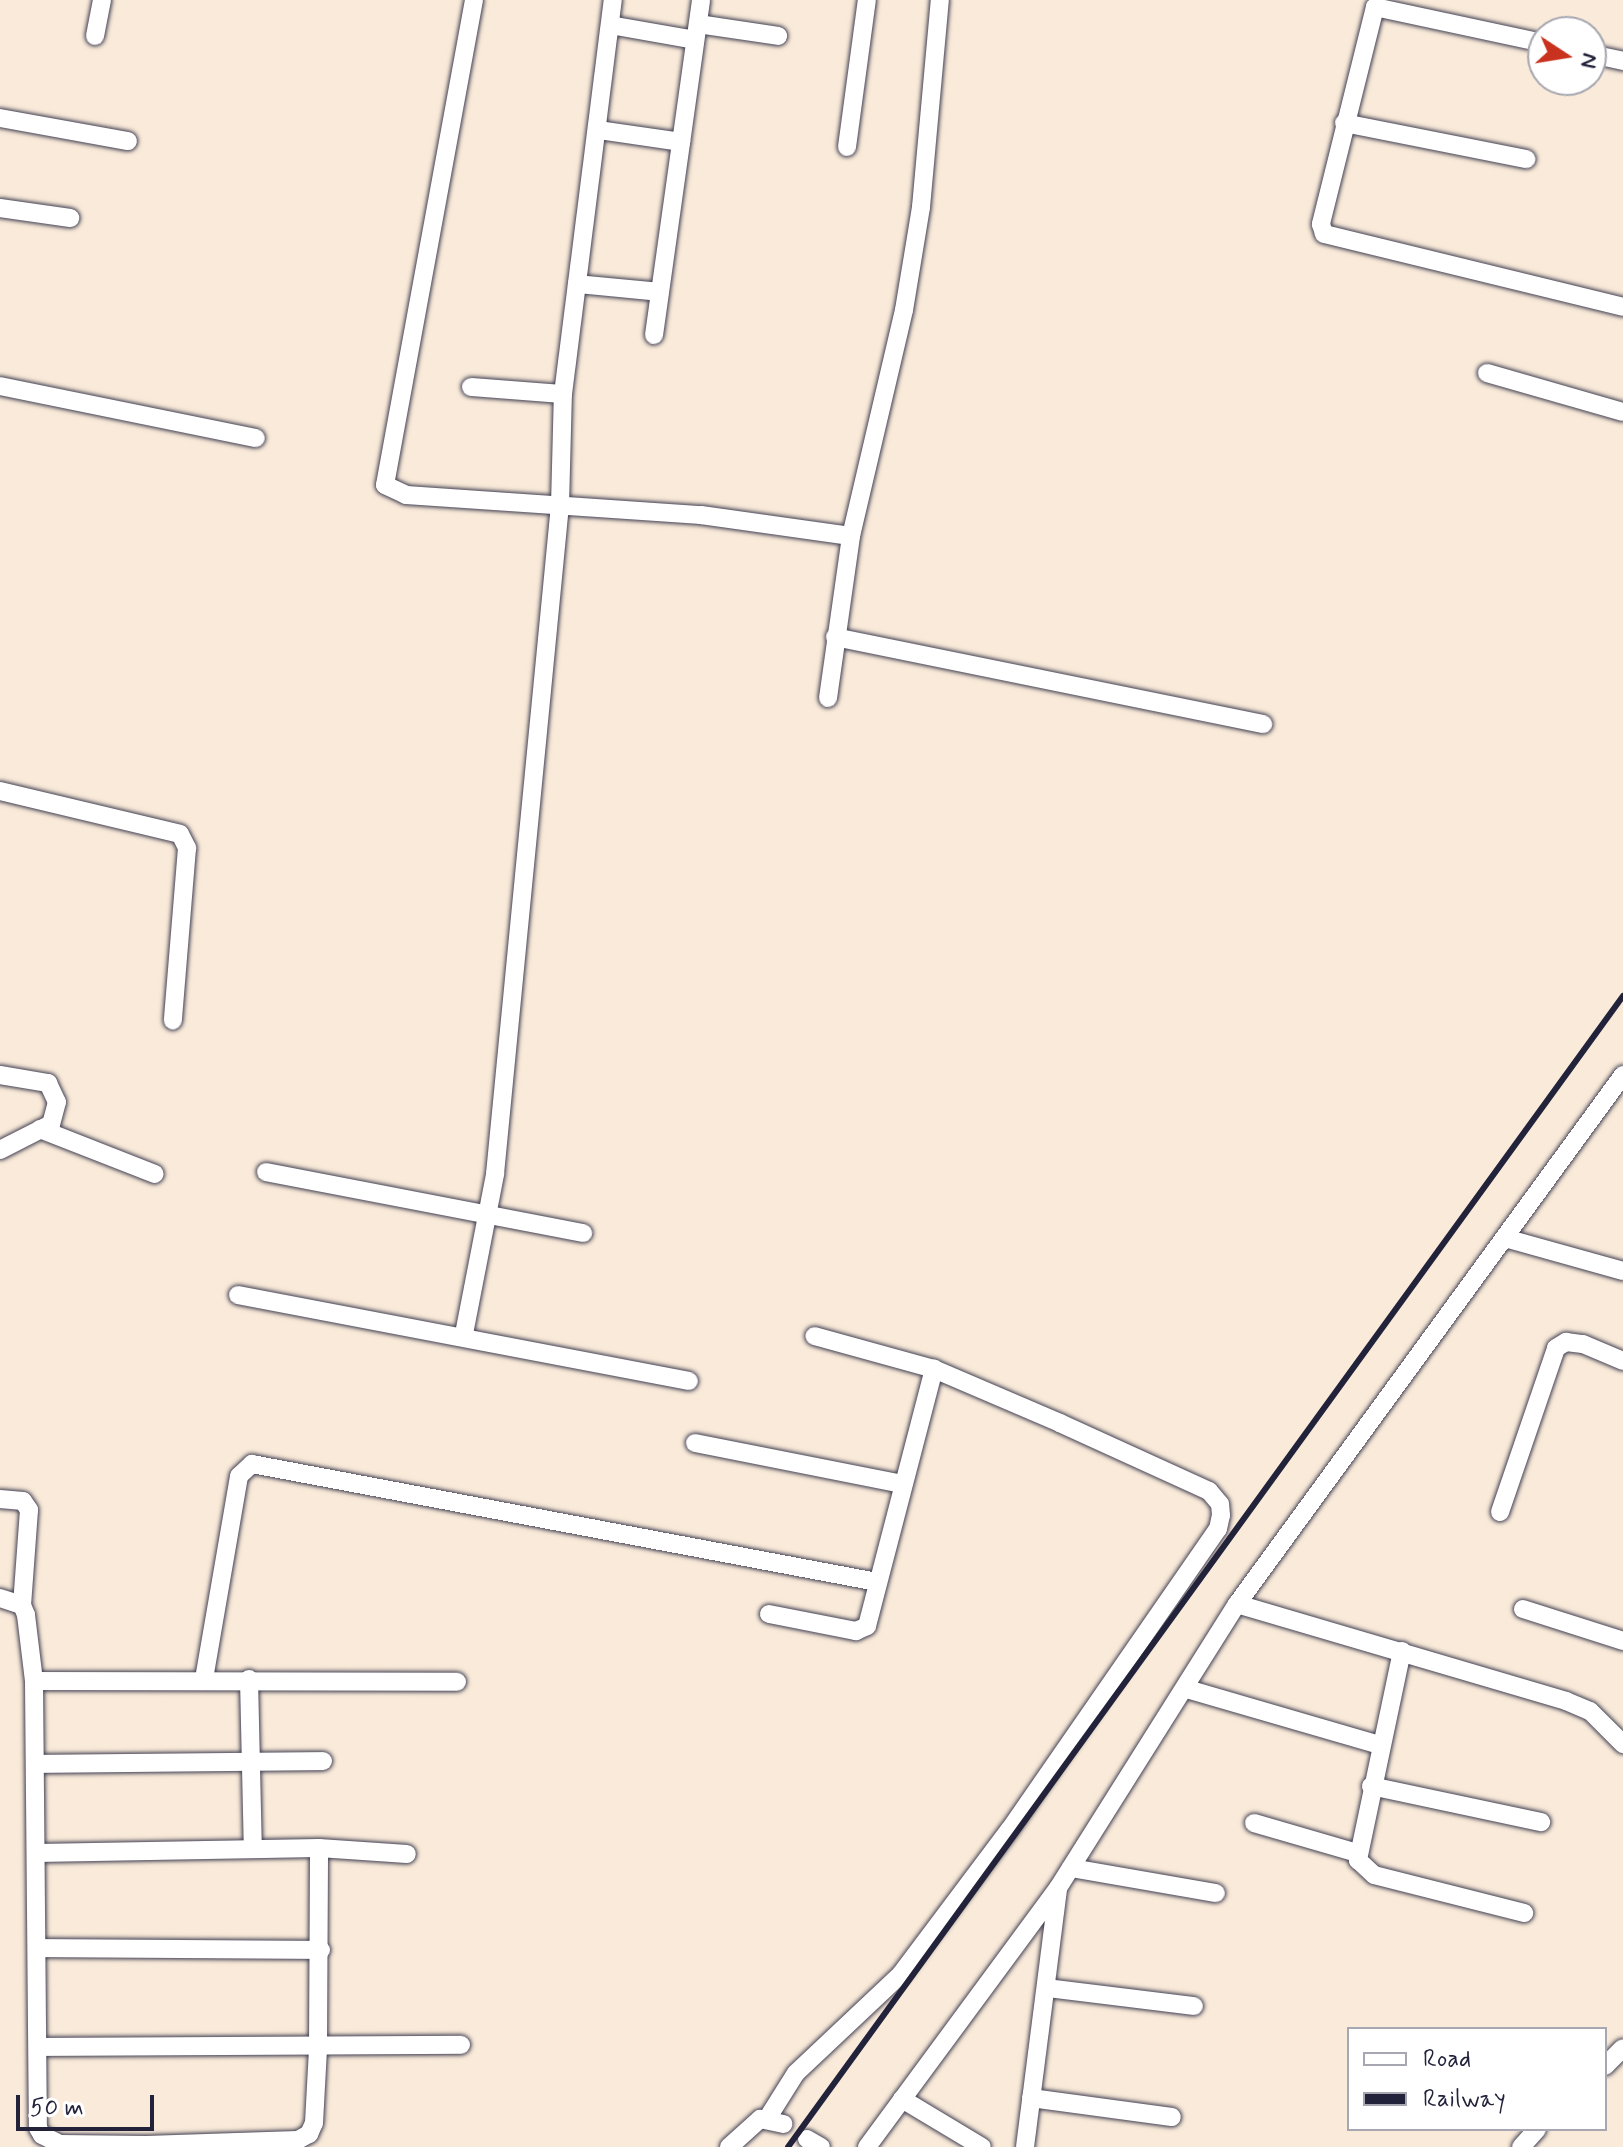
<!DOCTYPE html>
<style>
body{margin:0}
#map{position:relative;width:1623px;height:2147px;overflow:hidden;background:#f9ead9;font-family:Mynerve,sans-serif}
div>[style]{position:absolute}
[style*='--x']{left:calc(var(--x)*1px);top:calc(var(--y)*1px);width:calc(var(--w)*1px);rotate:calc(var(--a)*1deg)}
.roads{filter:drop-shadow(0 0 2px #424053) drop-shadow(0 0 2px #424053)}
.minor>*{height:18px;margin:-9px;padding:0 9px;transform-origin:9px;border-radius:9px;background:#fff}
.rail>*{height:6px;margin:-3px;padding:0 3px;transform-origin:3px;border-radius:3px;background:#22223b}
span{translate:-50% -50%;white-space:nowrap;text-align:center;line-height:1.15;-webkit-text-stroke:6px #fff;paint-order:stroke}
.legend{position:absolute;left:1347px;top:2027px;width:260px;height:104px;box-sizing:border-box;background:#fff;border:2px solid #a7a7b1;margin:0;padding:10px 14px;list-style:none;font-size:24px;color:#22223b}
.legend li{display:flex;align-items:center;gap:16px;height:40px}
.legend b{width:40px;border:2px solid #a7a7b1}
.north{position:absolute;left:1527px;top:16px;width:80px;height:80px;box-sizing:border-box;background:#fff;border:2px solid #a7a7b1;border-radius:50%;rotate:102deg;font-size:22px;font-weight:700;line-height:32px;text-align:center;color:#22223b}
.north::after{content:'';display:block;margin:auto;width:28px;height:36px;background:#c8321e;clip-path:polygon(50% 0,100% 100%,50% 72%,0 100%)}
.scale{position:absolute;left:16px;top:2095px;width:138px;height:36px;box-sizing:border-box;border:4px solid #22223b;border-top:0;padding-left:10px;font-size:24px;line-height:28px;white-space:nowrap;color:#22223b;-webkit-text-stroke:6px #fff;paint-order:stroke}
</style>
<div id="map">
<div class="roads">
<div class="minor">
<i style="--x:474;--y:0;--w:493;--a:100.4"></i>
<i style="--x:385;--y:485;--w:23;--a:25"></i>
<i style="--x:406;--y:495;--w:296;--a:3.9"></i>
<i style="--x:701;--y:515;--w:151;--a:8"></i>
<i style="--x:698;--y:24;--w:81;--a:8.5"></i>
<i style="--x:610;--y:25;--w:86;--a:10"></i>
<i style="--x:95;--y:36;--w:37;--a:-79"></i>
<i style="--x:1543;--y:43;--w:172;--a:-167.9"></i>
<i style="--x:1375;--y:7;--w:224;--a:104"></i>
<i style="--x:1321;--y:224;--w:10;--a:73"></i>
<i style="--x:1324;--y:234;--w:308;--a:13.7"></i>
<i style="--x:1591;--y:54;--w:33;--a:12"></i>
<i style="--x:0;--y:118;--w:130;--a:10.2"></i>
<i style="--x:1344;--y:123;--w:186;--a:11.2"></i>
<i style="--x:598;--y:130;--w:84;--a:8.2"></i>
<i style="--x:847;--y:147;--w:148;--a:-82.3"></i>
<i style="--x:0;--y:208;--w:71;--a:8.1"></i>
<i style="--x:577;--y:284;--w:83;--a:5.5"></i>
<i style="--x:654;--y:335;--w:338;--a:-82"></i>
<i style="--x:1487;--y:373;--w:141;--a:16"></i>
<i style="--x:0;--y:386;--w:261;--a:11.5"></i>
<i style="--x:471;--y:387;--w:92;--a:4.4"></i>
<i style="--x:835;--y:637;--w:437;--a:11.5"></i>
<i style="--x:828;--y:698;--w:164;--a:-81.9"></i>
<i style="--x:851;--y:536;--w:232;--a:-76.8"></i>
<i style="--x:904;--y:310;--w:104;--a:-80.6"></i>
<i style="--x:921;--y:207;--w:208;--a:-84.8"></i>
<i style="--x:0;--y:791;--w:185;--a:13.4"></i>
<i style="--x:180;--y:834;--w:16;--a:63"></i>
<i style="--x:187;--y:848;--w:173;--a:94.7"></i>
<i style="--x:0;--y:1075;--w:49;--a:9.5"></i>
<i style="--x:48;--y:1083;--w:21;--a:65"></i>
<i style="--x:57;--y:1102;--w:23;--a:105"></i>
<i style="--x:51;--y:1124;--w:57;--a:153"></i>
<i style="--x:40;--y:1129;--w:123;--a:21.4"></i>
<i style="--x:266;--y:1172;--w:323;--a:10.9"></i>
<i style="--x:1505;--y:1238;--w:123;--a:15.6"></i>
<i style="--x:238;--y:1295;--w:459;--a:10.8"></i>
<i style="--x:464;--y:1334;--w:163;--a:-79"></i>
<i style="--x:495;--y:1174;--w:672;--a:-84.45"></i>
<i style="--x:560;--y:505;--w:111;--a:-88.5"></i>
<i style="--x:563;--y:394;--w:397;--a:-82.8"></i>
<i style="--x:695;--y:1443;--w:212;--a:11.2"></i>
<i style="--x:0;--y:1499;--w:23;--a:5"></i>
<i style="--x:23;--y:1501;--w:11;--a:56"></i>
<i style="--x:29;--y:1510;--w:95;--a:94.2"></i>
<i style="--x:1500;--y:1512;--w:173;--a:-71.1"></i>
<i style="--x:1556;--y:1348;--w:12;--a:-31"></i>
<i style="--x:1566;--y:1342;--w:17;--a:7"></i>
<i style="--x:1583;--y:1344;--w:43;--a:23"></i>
<i style="--x:0;--y:1598;--w:23;--a:18"></i>
<i style="--x:22;--y:1605;--w:11;--a:68"></i>
<i style="--x:26;--y:1615;--w:66;--a:83.1"></i>
<i style="--x:34;--y:1681;--w:447;--a:89.5"></i>
<i style="--x:38;--y:2128;--w:8;--a:60"></i>
<i style="--x:42;--y:2135;--w:20;--a:27"></i>
<i style="--x:60;--y:2144;--w:86;--a:0.7"></i>
<i style="--x:146;--y:2145;--w:152;--a:-1.9"></i>
<i style="--x:298;--y:2140;--w:13;--a:-29"></i>
<i style="--x:309;--y:2134;--w:12;--a:-66"></i>
<i style="--x:314;--y:2123;--w:75;--a:-86.9"></i>
<i style="--x:318;--y:2048;--w:200;--a:-89.7"></i>
<i style="--x:1237;--y:1604;--w:343;--a:16.4"></i>
<i style="--x:1566;--y:1701;--w:26;--a:23"></i>
<i style="--x:1590;--y:1711;--w:47;--a:45"></i>
<i style="--x:1523;--y:1609;--w:105;--a:17.7"></i>
<i style="--x:769;--y:1614;--w:89;--a:11.1"></i>
<i style="--x:856;--y:1631;--w:12;--a:-24"></i>
<i style="--x:867;--y:1626;--w:266;--a:-75.4"></i>
<i style="--x:1402;--y:1651;--w:214;--a:101.9"></i>
<i style="--x:1358;--y:1860;--w:22;--a:43"></i>
<i style="--x:1374;--y:1875;--w:155;--a:14.2"></i>
<i style="--x:204;--y:1679;--w:206;--a:-80.2"></i>
<i style="--x:239;--y:1476;--w:18;--a:-43"></i>
<i style="--x:252;--y:1464;--w:636;--a:10.69"></i>
<i style="--x:249;--y:1679;--w:170;--a:88.7"></i>
<i style="--x:34;--y:1681;--w:423;--a:0.1"></i>
<i style="--x:1187;--y:1689;--w:201;--a:16.2"></i>
<i style="--x:36;--y:1764;--w:287;--a:-0.6"></i>
<i style="--x:1371;--y:1786;--w:174;--a:12"></i>
<i style="--x:1254;--y:1823;--w:107;--a:16.2"></i>
<i style="--x:37;--y:1853;--w:282;--a:-1"></i>
<i style="--x:319;--y:1848;--w:88;--a:3.9"></i>
<i style="--x:1071;--y:1868;--w:147;--a:9.8"></i>
<i style="--x:38;--y:1948;--w:283;--a:0.4"></i>
<i style="--x:1047;--y:1988;--w:148;--a:7"></i>
<i style="--x:38;--y:2047;--w:423;--a:-0.3"></i>
<i style="--x:1605;--y:2066;--w:25;--a:-45"></i>
<i style="--x:1031;--y:2098;--w:142;--a:7.7"></i>
<i style="--x:902;--y:2099;--w:93;--a:31"></i>
<i style="--x:767;--y:2119;--w:54;--a:-57.8"></i>
<i style="--x:796;--y:2073;--w:144;--a:-43.3"></i>
<i style="--x:901;--y:1974;--w:181;--a:-53.1"></i>
<i style="--x:1010;--y:1829;--w:365;--a:-55.3"></i>
<i style="--x:1218;--y:1529;--w:14;--a:-78"></i>
<i style="--x:1221;--y:1515;--w:11;--a:-95"></i>
<i style="--x:1220;--y:1504;--w:17;--a:-130"></i>
<i style="--x:1209;--y:1491;--w:164;--a:-155.5"></i>
<i style="--x:1060;--y:1423;--w:137;--a:-156.8"></i>
<i style="--x:934;--y:1369;--w:124;--a:-164.6"></i>
<i style="--x:807;--y:2139;--w:16;--a:30"></i>
<i style="--x:729;--y:2147;--w:42;--a:-42.1"></i>
<i style="--x:760;--y:2119;--w:24;--a:12"></i>
<i style="--x:867;--y:2147;--w:322;--a:-53.6"></i>
<i style="--x:1058;--y:1888;--w:336;--a:-57.8"></i>
<i style="--x:1237;--y:1604;--w:655;--a:-53.88"></i>
<i style="--x:1025;--y:2147;--w:258;--a:-82.7"></i>
<i style="--x:1521;--y:2147;--w:24;--a:-48"></i>
</div>
</div>
<div class="rail">
<i style="--x:788;--y:2147;--w:1422;--a:-54.04"></i>
</div>
<ul class="legend">
<li><b style="height:10px;background:#fff"></b>Road</li>
<li><b style="height:10px;background:#22223b"></b>Railway</li>
</ul>
<div class="north">N</div>
<div class="scale">50 m</div>
</div>
